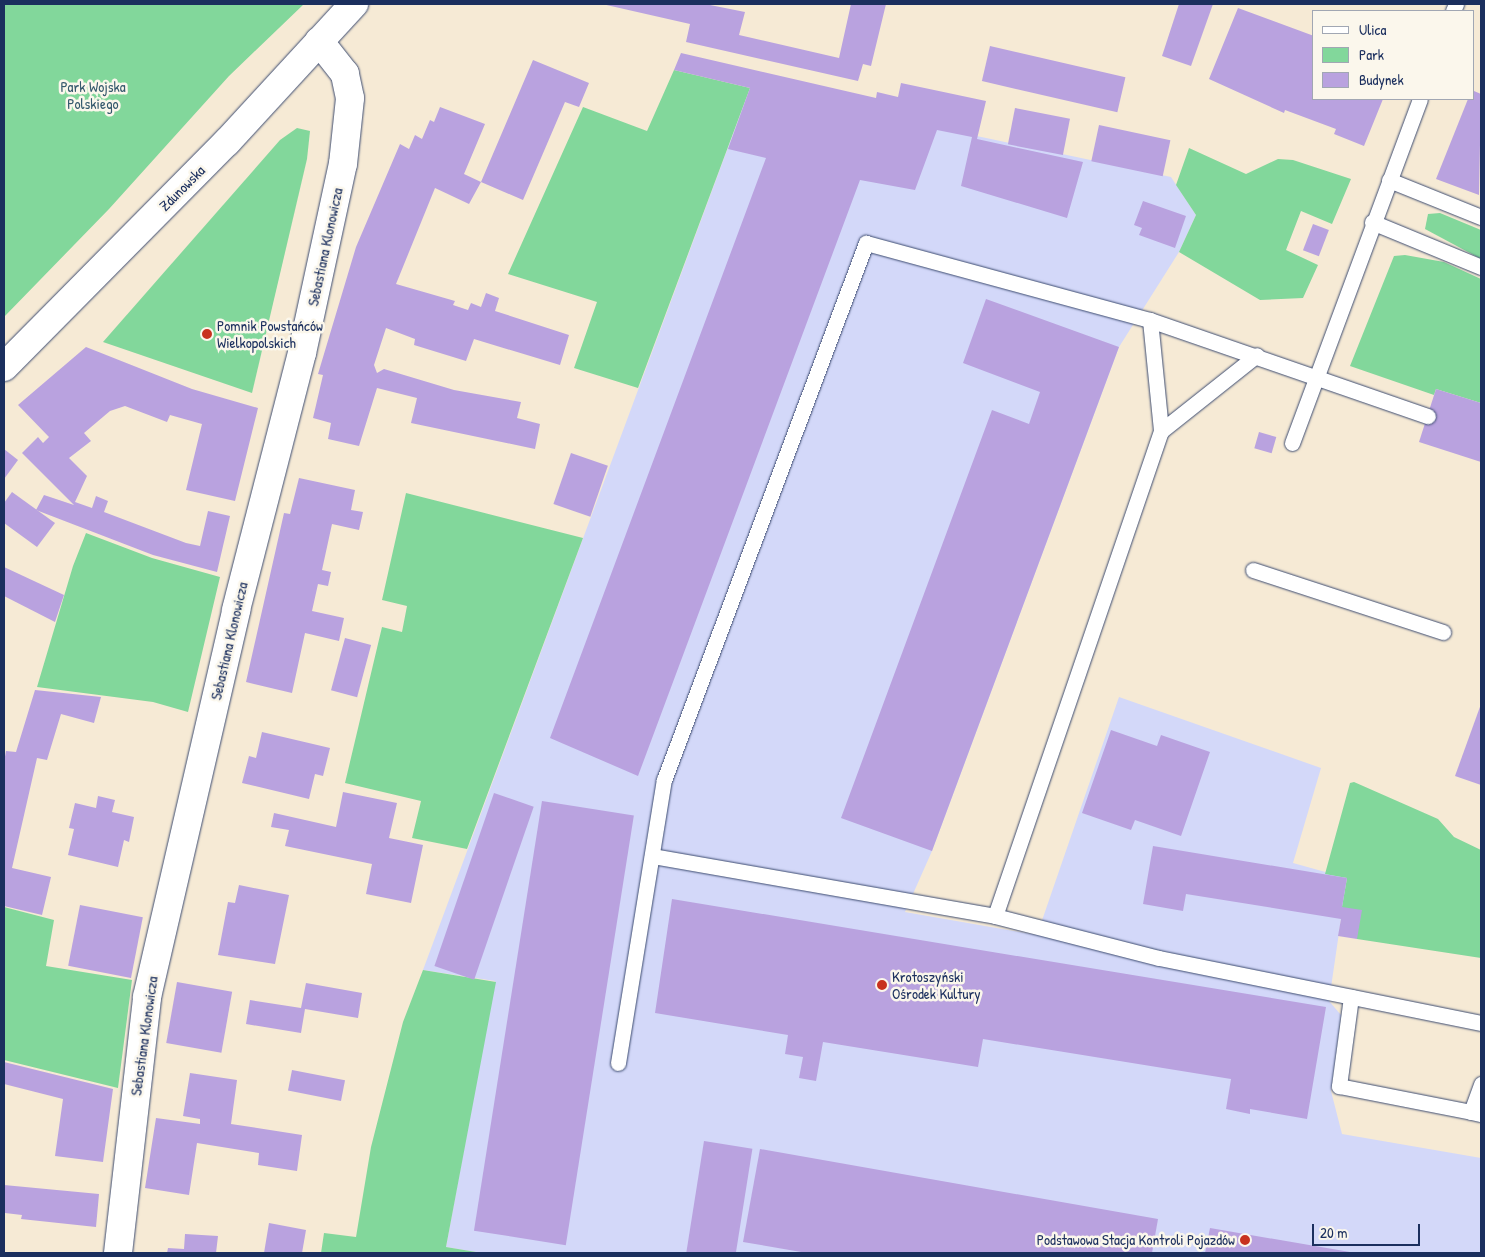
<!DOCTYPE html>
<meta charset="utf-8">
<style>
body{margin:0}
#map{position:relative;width:1485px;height:1257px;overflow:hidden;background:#f6ead5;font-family:"Patrick Hand",sans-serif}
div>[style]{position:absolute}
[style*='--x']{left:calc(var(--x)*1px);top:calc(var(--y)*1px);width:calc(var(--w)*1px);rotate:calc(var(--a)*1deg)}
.built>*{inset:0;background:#d3d8f9}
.green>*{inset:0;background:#82d79b}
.building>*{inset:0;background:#b9a2df;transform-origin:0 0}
.roads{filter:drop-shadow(0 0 1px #3c4b70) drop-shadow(0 0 1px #3c4b70)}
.service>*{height:15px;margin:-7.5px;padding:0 7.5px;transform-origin:7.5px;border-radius:7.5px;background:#fff}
.minor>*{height:28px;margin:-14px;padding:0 14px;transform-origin:14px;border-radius:14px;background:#fff}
.tertiary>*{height:28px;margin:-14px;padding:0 14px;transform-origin:14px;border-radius:14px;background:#fff}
.dots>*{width:14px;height:14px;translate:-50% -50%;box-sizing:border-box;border:2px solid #fbf7ec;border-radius:50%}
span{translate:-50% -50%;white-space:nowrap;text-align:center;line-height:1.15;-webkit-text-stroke:5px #fbf7ec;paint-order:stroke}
.park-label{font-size:15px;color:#35596d}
.street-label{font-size:15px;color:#1b2f5e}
.poi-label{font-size:15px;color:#1b2f5e}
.left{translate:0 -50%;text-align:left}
.right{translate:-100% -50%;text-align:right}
.frame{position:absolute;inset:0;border:5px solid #1b2f5e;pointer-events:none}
.legend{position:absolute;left:1312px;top:10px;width:162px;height:90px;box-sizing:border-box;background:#fbf7ec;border:1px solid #a1a7b3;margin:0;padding:6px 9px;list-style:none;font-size:15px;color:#1b2f5e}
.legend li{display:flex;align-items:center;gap:10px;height:25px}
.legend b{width:25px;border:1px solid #a1a7b3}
.scale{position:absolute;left:1312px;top:1224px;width:108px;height:22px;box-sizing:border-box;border:2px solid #1b2f5e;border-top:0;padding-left:6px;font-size:15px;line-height:18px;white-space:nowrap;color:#1b2f5e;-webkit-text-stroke:4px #fbf7ec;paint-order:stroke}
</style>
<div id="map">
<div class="built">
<i style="clip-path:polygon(750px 88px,1171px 177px,1196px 215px,1179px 252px,1119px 347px,932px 851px,905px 912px,1037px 935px,1119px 697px,1321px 768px,1293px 863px,1347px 878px,1329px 1001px,1341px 1015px,1331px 1091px,1342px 1134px,1481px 1158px,1481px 1253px,482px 1253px,446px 1247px,495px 981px,423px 970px)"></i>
</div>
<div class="green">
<i style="clip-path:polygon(4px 4px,304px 4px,229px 76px,109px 209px,4px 317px)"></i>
<i style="clip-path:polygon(674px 70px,750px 88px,638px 388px,574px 368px,597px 302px,508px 274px,583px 107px,647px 131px)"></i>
<i style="clip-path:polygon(297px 128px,310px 131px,307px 159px,252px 393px,103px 342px,280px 140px)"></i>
<i style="clip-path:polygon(1189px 148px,1246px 174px,1278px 159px,1293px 160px,1351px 179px,1332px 224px,1301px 211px,1286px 250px,1318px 265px,1303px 298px,1260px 300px,1179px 252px,1196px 215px,1176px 185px)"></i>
<i style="clip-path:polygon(1440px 213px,1481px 230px,1481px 259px,1425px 229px,1428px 214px)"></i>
<i style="clip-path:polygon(1405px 255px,1444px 262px,1481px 279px,1481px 403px,1436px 389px,1434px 395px,1350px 366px,1394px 256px)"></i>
<i style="clip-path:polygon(406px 493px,583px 538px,467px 849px,412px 838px,421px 801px,345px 783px,382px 627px,402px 632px,407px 606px,382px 600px)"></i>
<i style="clip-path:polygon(86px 533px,152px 558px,220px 577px,188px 712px,153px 702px,37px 687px,73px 566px)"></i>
<i style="clip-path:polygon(1354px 782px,1438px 819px,1454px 837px,1481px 850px,1481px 958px,1357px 939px,1342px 907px,1347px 878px,1325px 874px,1350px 783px)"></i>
<i style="clip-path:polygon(4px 907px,54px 920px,46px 966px,132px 980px,118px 1088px,4px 1060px)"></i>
<i style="clip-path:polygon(423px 970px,496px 982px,446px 1247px,482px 1253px,321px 1253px,324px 1233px,356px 1237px,371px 1147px,403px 1022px)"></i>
</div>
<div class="building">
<i style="clip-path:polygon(602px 4px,705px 4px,745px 12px,739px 35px,839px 58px,851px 4px,886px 4px,871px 66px,863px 64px,858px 81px,686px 42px,690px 24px)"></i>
<i style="clip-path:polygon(1179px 4px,1213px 4px,1191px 66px,1162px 56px)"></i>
<i style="clip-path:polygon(1238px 8px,1314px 36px,1314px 99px,1383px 99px,1364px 146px,1334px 134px,1336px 129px,1285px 110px,1284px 113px,1209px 79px)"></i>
<i style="left:990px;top:46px;width:139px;height:36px;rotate:13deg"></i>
<i style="clip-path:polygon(681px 53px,876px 98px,877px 92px,898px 97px,901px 83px,986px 101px,977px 139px,1083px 162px,1067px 218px,961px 186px,972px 137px,937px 130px,915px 190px,860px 180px,638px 776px,550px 738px,766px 158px,728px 149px,750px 88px,674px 70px)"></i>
<i style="clip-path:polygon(533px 60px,589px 83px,579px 107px,565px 102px,523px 200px,481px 182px,469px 204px,435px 188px,396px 284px,455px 301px,453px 305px,468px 310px,471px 303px,481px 307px,486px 293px,499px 298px,495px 311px,569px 335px,560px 365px,474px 339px,466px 361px,414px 345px,415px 339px,386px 328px,374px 365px,377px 373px,384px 369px,454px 390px,521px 402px,517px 418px,540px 424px,535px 449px,411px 423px,417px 398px,377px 388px,359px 446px,328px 439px,331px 423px,313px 418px,323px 375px,318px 374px,356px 247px,400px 144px,409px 149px,415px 135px,422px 139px,430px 120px,434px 122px,440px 107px,485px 124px,464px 174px,481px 182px)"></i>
<i style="clip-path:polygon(1474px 91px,1481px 94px,1479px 195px,1436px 179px,1468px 99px,1474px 99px)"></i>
<i style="left:1015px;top:108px;width:56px;height:37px;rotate:11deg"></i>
<i style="left:1099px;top:125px;width:73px;height:37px;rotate:12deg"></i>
<i style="clip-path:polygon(1143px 201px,1186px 216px,1175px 248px,1139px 235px,1142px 228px,1134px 225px)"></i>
<i style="left:1313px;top:224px;width:17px;height:28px;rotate:21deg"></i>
<i style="clip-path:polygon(986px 299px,1119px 347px,932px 851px,841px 818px,992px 410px,1029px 424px,1040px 392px,963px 363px)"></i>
<i style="clip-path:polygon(86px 347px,192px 389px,258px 408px,235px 501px,186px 490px,202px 424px,170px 415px,167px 422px,125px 406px,110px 411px,84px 433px,91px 441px,69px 458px,87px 476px,75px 502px,92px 508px,96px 496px,108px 501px,104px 512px,186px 543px,200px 546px,208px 511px,230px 516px,217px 572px,153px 555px,36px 510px,44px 495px,74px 505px,22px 453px,38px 437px,43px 443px,49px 437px,18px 405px)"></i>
<i style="clip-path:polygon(1436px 389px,1481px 403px,1481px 462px,1419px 442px)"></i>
<i style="left:1259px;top:432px;width:18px;height:17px;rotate:16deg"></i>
<i style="clip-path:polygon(4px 449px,18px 460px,4px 479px)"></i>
<i style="left:571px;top:453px;width:39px;height:54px;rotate:19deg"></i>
<i style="clip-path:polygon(299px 478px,355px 490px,351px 510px,363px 512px,359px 530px,332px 524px,322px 570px,331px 572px,328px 586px,318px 584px,312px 611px,344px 618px,339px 641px,305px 633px,292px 693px,246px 682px,284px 513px,290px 514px)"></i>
<i style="clip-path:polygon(12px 492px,55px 523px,37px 547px,4px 523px,4px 503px)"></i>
<i style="clip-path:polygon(4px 567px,64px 595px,55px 622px,4px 596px)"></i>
<i style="left:345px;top:638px;width:27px;height:54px;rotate:15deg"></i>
<i style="clip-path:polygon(35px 690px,101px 697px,94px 723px,61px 714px,47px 760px,37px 758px,12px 868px,51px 877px,42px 915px,4px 906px,4px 762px,6px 751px,16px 752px)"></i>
<i style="clip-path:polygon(1481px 704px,1481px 785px,1455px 776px)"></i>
<i style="clip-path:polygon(1111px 730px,1157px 746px,1161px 735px,1210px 752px,1181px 836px,1135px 820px,1131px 830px,1082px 813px)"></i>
<i style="clip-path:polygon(262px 732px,330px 748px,323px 776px,315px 774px,309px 799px,242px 783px,249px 756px,256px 758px)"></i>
<i style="clip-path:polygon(343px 792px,397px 803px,389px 838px,423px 845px,411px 903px,366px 894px,372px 864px,285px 846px,289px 830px,271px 827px,274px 813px,336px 827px)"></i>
<i style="left:494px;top:793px;width:42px;height:183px;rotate:19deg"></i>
<i style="clip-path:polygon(98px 796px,115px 800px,112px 812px,134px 817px,129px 842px,124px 840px,118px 867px,68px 855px,74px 829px,69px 828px,75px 803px,96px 808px)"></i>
<i style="left:542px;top:801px;width:93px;height:435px;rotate:9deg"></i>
<i style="clip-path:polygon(1153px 846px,1347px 878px,1342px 907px,1362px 910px,1357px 939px,1338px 936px,1341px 919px,1186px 894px,1183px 911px,1143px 904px)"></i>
<i style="clip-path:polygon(239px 885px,289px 895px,275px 964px,218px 955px,228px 902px,235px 903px)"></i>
<i style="clip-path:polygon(672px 899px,1326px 1007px,1307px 1119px,1250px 1109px,1250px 1114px,1226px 1109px,1231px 1079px,983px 1039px,978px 1067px,823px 1042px,816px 1081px,799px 1078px,803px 1057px,785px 1054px,788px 1035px,655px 1013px)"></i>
<i style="left:80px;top:905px;width:64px;height:62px;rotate:11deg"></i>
<i style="left:177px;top:982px;width:56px;height:62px;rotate:10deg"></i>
<i style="clip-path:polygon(306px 983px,362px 993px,358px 1018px,305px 1009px,301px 1033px,246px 1024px,250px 1000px,301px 1008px)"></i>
<i style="clip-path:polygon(4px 1062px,113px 1089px,103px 1162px,55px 1156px,63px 1099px,4px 1084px)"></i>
<i style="left:292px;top:1070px;width:54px;height:21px;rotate:11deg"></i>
<i style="clip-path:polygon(190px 1073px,237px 1080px,231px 1124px,302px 1135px,297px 1171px,258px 1165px,259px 1153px,197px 1143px,189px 1195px,145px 1188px,156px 1118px,200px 1124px,200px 1119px,183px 1116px)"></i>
<i style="left:704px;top:1141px;width:49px;height:114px;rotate:9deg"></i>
<i style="clip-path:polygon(760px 1149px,1158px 1219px,1152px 1253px,807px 1253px,743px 1242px)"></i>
<i style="clip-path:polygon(4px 1185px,99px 1194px,96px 1227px,21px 1219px,22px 1215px,5px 1213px)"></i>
<i style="clip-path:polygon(269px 1223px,306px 1230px,302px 1253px,264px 1253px)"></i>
<i style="clip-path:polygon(1210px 1228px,1350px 1252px,1350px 1253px,1205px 1253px)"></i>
<i style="clip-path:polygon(185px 1234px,218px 1236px,216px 1253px,167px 1253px,168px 1248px,184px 1249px)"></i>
</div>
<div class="roads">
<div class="service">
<i style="--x:1453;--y:11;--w:8;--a:-67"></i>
<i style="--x:1389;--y:180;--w:99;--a:21.9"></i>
<i style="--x:1372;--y:222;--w:118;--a:22.4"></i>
<i style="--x:1150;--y:320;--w:112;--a:84.3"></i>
<i style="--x:1161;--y:431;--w:122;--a:-38.4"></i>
<i style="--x:1292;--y:443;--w:367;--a:-69.6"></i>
<i style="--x:1253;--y:570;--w:200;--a:18.1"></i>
<i style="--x:652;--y:856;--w:348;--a:9.9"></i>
<i style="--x:995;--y:916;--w:169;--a:14.4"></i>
<i style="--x:1159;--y:958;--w:328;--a:11.4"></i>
<i style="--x:995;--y:916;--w:513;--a:-71.11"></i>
<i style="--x:1351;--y:997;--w:90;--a:97.7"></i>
<i style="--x:1339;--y:1086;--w:135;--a:11.1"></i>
<i style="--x:618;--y:1063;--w:287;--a:-80.8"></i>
<i style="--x:664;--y:780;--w:574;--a:-69.39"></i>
<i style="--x:866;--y:243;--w:294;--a:15.2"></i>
<i style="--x:1150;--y:320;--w:294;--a:19.1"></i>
<i style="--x:1480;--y:1114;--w:9;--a:-167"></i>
<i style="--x:1471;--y:1112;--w:30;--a:-70"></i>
</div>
<div class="minor">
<i style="--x:118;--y:1253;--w:258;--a:-83.5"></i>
<i style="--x:147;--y:997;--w:397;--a:-77"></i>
<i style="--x:236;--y:610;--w:265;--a:-75.6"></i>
<i style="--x:302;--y:353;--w:193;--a:-77.8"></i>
<i style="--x:343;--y:164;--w:66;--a:-83.9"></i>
<i style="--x:350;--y:98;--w:25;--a:-102"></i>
<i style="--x:345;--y:74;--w:42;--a:-128.2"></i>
</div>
<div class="tertiary">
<i style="--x:4;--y:367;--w:317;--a:-45.3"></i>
<i style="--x:227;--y:142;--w:188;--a:-47.4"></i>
</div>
</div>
<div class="dots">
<i style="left:207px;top:334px;background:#c8321e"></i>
<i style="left:882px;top:985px;background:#c8321e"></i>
<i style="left:1245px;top:1240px;background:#c8321e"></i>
</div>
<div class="park-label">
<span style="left:93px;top:95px">Park Wojska<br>Polskiego</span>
</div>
<div class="street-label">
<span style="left:182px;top:188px;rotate:-45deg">Zdunowska</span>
<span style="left:325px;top:247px;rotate:-78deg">Sebastiana Klonowicza</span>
<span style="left:229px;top:641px;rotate:-77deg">Sebastiana Klonowicza</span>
<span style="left:144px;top:1036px;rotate:-82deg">Sebastiana Klonowicza</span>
</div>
<div class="poi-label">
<span class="left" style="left:217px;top:334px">Pomnik Powstańców<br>Wielkopolskich</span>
<span class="left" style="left:892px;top:985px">Krotoszyński<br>Ośrodek Kultury</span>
<span class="right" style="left:1235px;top:1240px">Podstawowa Stacja Kontroli Pojazdów</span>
</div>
<div class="frame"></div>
<ul class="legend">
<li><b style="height:6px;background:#fff"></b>Ulica</li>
<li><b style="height:14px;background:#82d79b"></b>Park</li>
<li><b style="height:14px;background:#b9a2df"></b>Budynek</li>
</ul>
<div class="scale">20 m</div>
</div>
